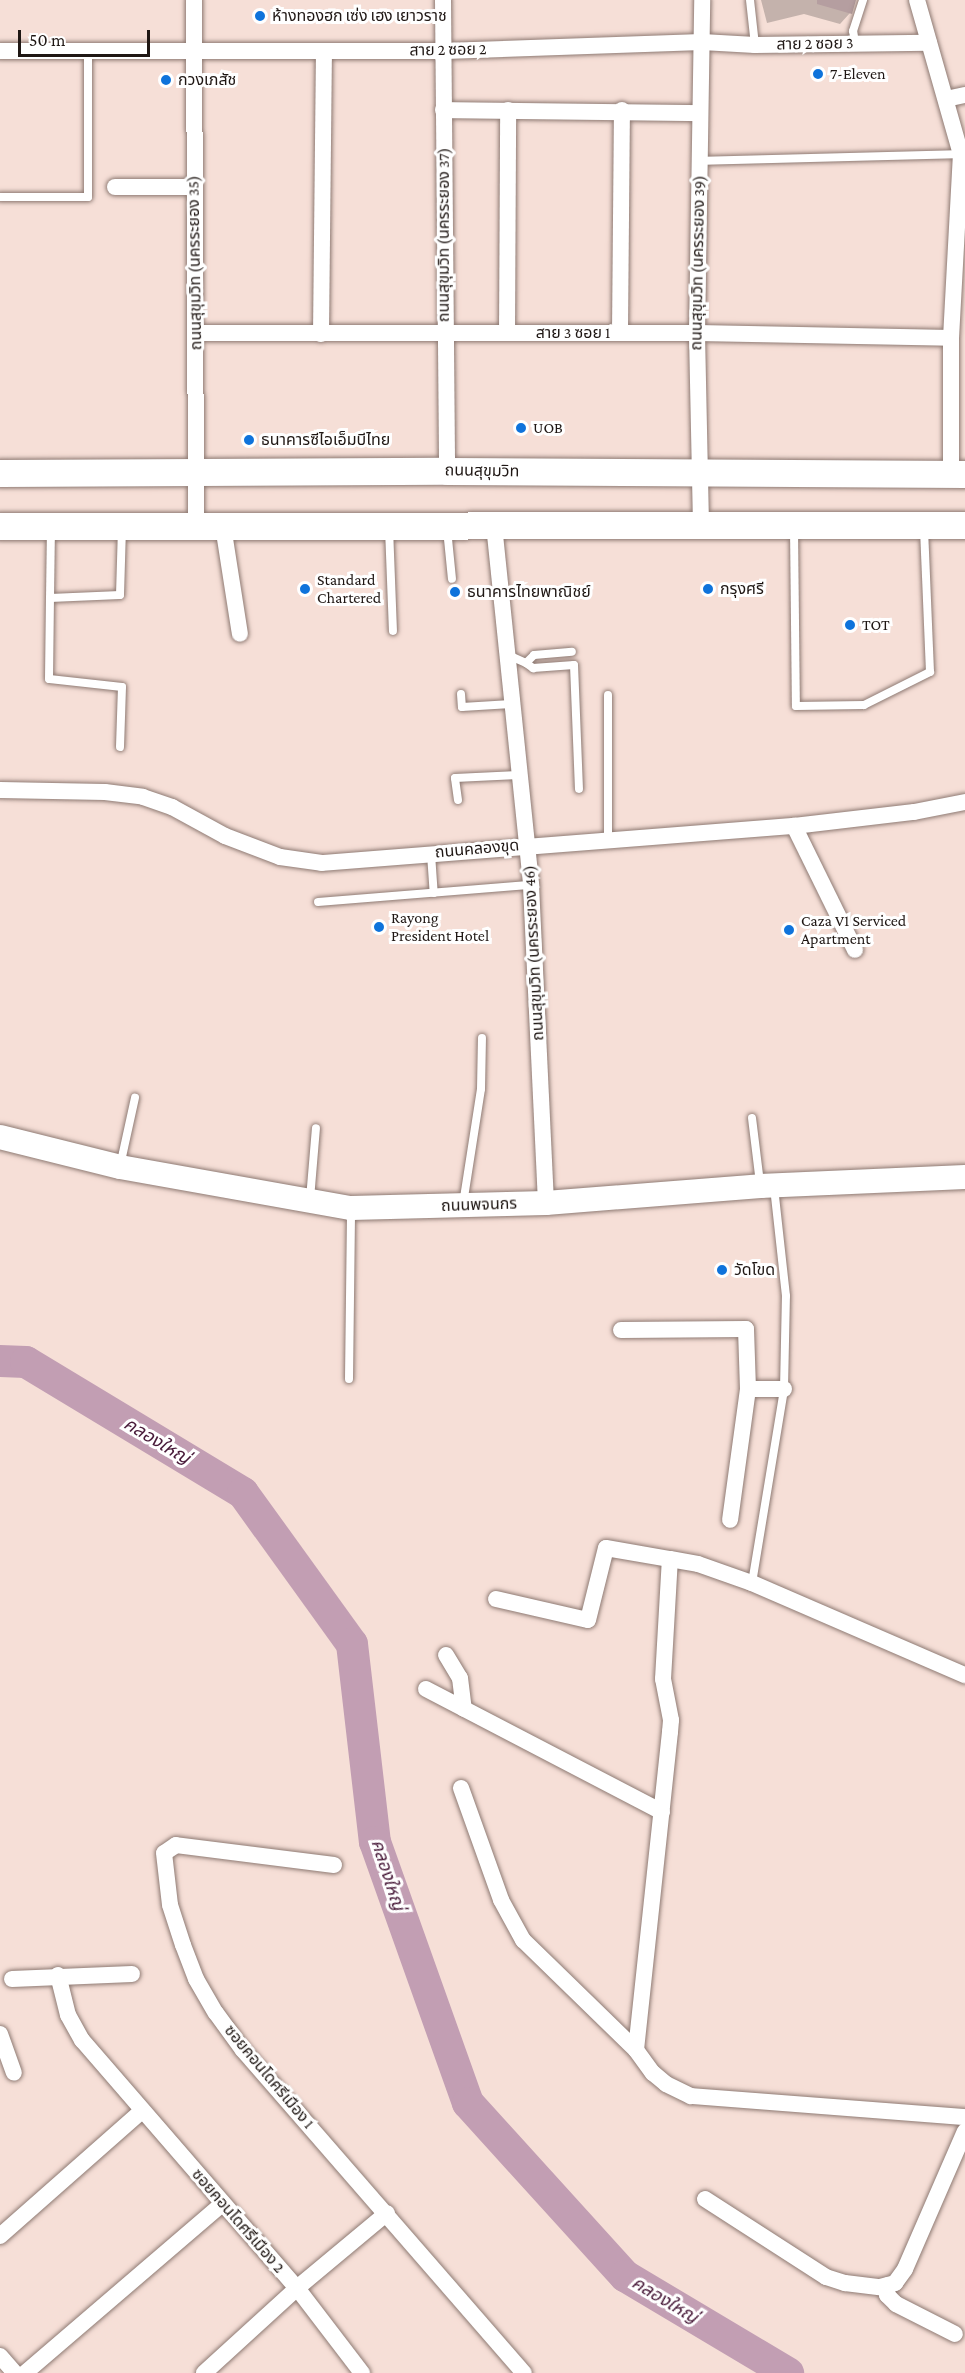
<!DOCTYPE html>
<meta charset="utf-8">
<style>
body{margin:0}
#map{position:relative;width:965px;height:2373px;overflow:hidden;background:#f6dfd7;font-family:"Crimson Pro","Noto Sans Thai",serif}
div>[style]{position:absolute}
[style*='--x']{left:calc(var(--x)*1px);top:calc(var(--y)*1px);width:calc(var(--w)*1px);rotate:calc(var(--a)*1deg)}
.shadow>*{inset:0;background:#0003}
.river>*{height:32px;margin:-16px;padding:0 16px;transform-origin:16px;border-radius:16px;background:#c29eb3}
.building>*{inset:0;background:#b59ea0}
.roads{filter:drop-shadow(0 0 2px #8e7a73) drop-shadow(0 0 2px #8e7a73)}
.lane>*{height:8px;margin:-4px;padding:0 4px;transform-origin:4px;border-radius:4px;background:#fff}
.street>*{height:16px;margin:-8px;padding:0 8px;transform-origin:8px;border-radius:8px;background:#fff}
.secondary>*{height:24px;margin:-12px;padding:0 12px;transform-origin:12px;border-radius:12px;background:#fff}
.primary>*{height:27px;margin:-13.5px;padding:0 13.5px;transform-origin:13.5px;border-radius:13.5px;background:#fff}
.dots>*{width:16px;height:16px;translate:-50% -50%;box-sizing:border-box;border:3px solid #fff;border-radius:50%}
span{translate:-50% -50%;white-space:nowrap;text-align:center;line-height:1.15;-webkit-text-stroke:6px #fff;paint-order:stroke}
.poi-label{font-size:16px;color:#1f1714}
.left{translate:0 -50%;text-align:left}
.street-label{font-size:16px;color:#1f1714}
.water-label{font-size:18px;color:#481a39;font-style:italic}
.scale{position:absolute;left:18px;top:30px;width:132px;height:27px;box-sizing:border-box;border:3px solid #1f1714;border-top:0;padding-left:8px;font-size:18px;line-height:21px;white-space:nowrap;color:#1f1714;-webkit-text-stroke:4px #fff;paint-order:stroke}
</style>
<div id="map">
<div class="shadow">
<i style="clip-path:polygon(761px 0,855px 0,850px 13px,840px 24px,804px 14px,767px 23px)"></i>
</div>
<div class="river">
<i style="--x:0;--y:1361;--w:26;--a:2"></i>
<i style="--x:26;--y:1362;--w:253;--a:31.1"></i>
<i style="--x:243;--y:1493;--w:186;--a:54.2"></i>
<i style="--x:352;--y:1644;--w:199;--a:83.4"></i>
<i style="--x:375;--y:1842;--w:277;--a:70.4"></i>
<i style="--x:468;--y:2103;--w:234;--a:47.8"></i>
<i style="--x:625;--y:2276;--w:190;--a:30.8"></i>
</div>
<div class="building">
<i style="clip-path:polygon(817px 0,856px 0,852px 14px,817px 4px)"></i>
</div>
<div class="roads">
<div class="lane">
<i style="--x:750;--y:0;--w:45;--a:83.7"></i>
<i style="--x:855;--y:43;--w:12;--a:-99"></i>
<i style="--x:853;--y:31;--w:33;--a:-72"></i>
<i style="--x:699;--y:161;--w:262;--a:-1.5"></i>
<i style="--x:0;--y:197;--w:88;--a:0"></i>
<i style="--x:88;--y:197;--w:146;--a:-90"></i>
<i style="--x:794;--y:527;--w:179;--a:89.4"></i>
<i style="--x:796;--y:706;--w:68;--a:-0.8"></i>
<i style="--x:864;--y:705;--w:74;--a:-26.6"></i>
<i style="--x:930;--y:672;--w:143;--a:-92.4"></i>
<i style="--x:389;--y:528;--w:103;--a:87.8"></i>
<i style="--x:447;--y:529;--w:50;--a:84.3"></i>
<i style="--x:50;--y:598;--w:69;--a:-89.2"></i>
<i style="--x:508;--y:655;--w:20;--a:24"></i>
<i style="--x:526;--y:663;--w:11;--a:-45"></i>
<i style="--x:534;--y:655;--w:38;--a:-5"></i>
<i style="--x:526;--y:663;--w:9;--a:36"></i>
<i style="--x:533;--y:668;--w:41;--a:-4.2"></i>
<i style="--x:574;--y:665;--w:124;--a:87.7"></i>
<i style="--x:461;--y:694;--w:13;--a:86"></i>
<i style="--x:462;--y:707;--w:49;--a:-3.5"></i>
<i style="--x:608;--y:695;--w:145;--a:90"></i>
<i style="--x:120;--y:747;--w:60;--a:-88.1"></i>
<i style="--x:122;--y:687;--w:73;--a:-173.7"></i>
<i style="--x:49;--y:679;--w:81;--a:-89.3"></i>
<i style="--x:50;--y:598;--w:70;--a:-2.5"></i>
<i style="--x:120;--y:595;--w:66;--a:-88.3"></i>
<i style="--x:458;--y:800;--w:22;--a:-98"></i>
<i style="--x:455;--y:778;--w:63;--a:-2.7"></i>
<i style="--x:431;--y:854;--w:39;--a:86"></i>
<i style="--x:318;--y:902;--w:214;--a:-4.6"></i>
<i style="--x:752;--y:1118;--w:65;--a:83"></i>
<i style="--x:120;--y:1166;--w:70;--a:-77.6"></i>
<i style="--x:310;--y:1199;--w:71;--a:-85.2"></i>
<i style="--x:463;--y:1204;--w:116;--a:-81.1"></i>
<i style="--x:481;--y:1089;--w:51;--a:-88.9"></i>
<i style="--x:349;--y:1379;--w:168;--a:-89.3"></i>
<i style="--x:752;--y:1583;--w:197;--a:-80.6"></i>
<i style="--x:784;--y:1389;--w:93;--a:-88.8"></i>
<i style="--x:786;--y:1296;--w:109;--a:-96.3"></i>
</div>
<div class="street">
<i style="--x:194;--y:0;--w:526;--a:89.78"></i>
<i style="--x:443;--y:0;--w:471;--a:89.5"></i>
<i style="--x:917;--y:0;--w:168;--a:74.1"></i>
<i style="--x:0;--y:51;--w:444;--a:0"></i>
<i style="--x:444;--y:51;--w:258;--a:-2"></i>
<i style="--x:702;--y:42;--w:53;--a:3.2"></i>
<i style="--x:755;--y:45;--w:174;--a:-0.7"></i>
<i style="--x:946;--y:99;--w:19;--a:-12"></i>
<i style="--x:443;--y:110;--w:257;--a:0.7"></i>
<i style="--x:115;--y:187;--w:79;--a:0"></i>
<i style="--x:196;--y:333;--w:501;--a:0"></i>
<i style="--x:697;--y:333;--w:254;--a:1.1"></i>
<i style="--x:507;--y:333;--w:223;--a:-89.7"></i>
<i style="--x:620;--y:333;--w:223;--a:-89.5"></i>
<i style="--x:321;--y:334;--w:283;--a:-89.4"></i>
<i style="--x:951;--y:474;--w:136;--a:-90"></i>
<i style="--x:951;--y:338;--w:184;--a:-86.9"></i>
<i style="--x:494;--y:525;--w:362;--a:84.1"></i>
<i style="--x:531;--y:885;--w:318;--a:87.3"></i>
<i style="--x:701;--y:525;--w:192;--a:-91.2"></i>
<i style="--x:697;--y:333;--w:333;--a:-89.1"></i>
<i style="--x:223;--y:526;--w:109;--a:81.1"></i>
<i style="--x:0;--y:790;--w:105;--a:1.1"></i>
<i style="--x:105;--y:792;--w:38;--a:7"></i>
<i style="--x:143;--y:797;--w:31;--a:19"></i>
<i style="--x:172;--y:807;--w:60;--a:28.7"></i>
<i style="--x:225;--y:836;--w:59;--a:20.9"></i>
<i style="--x:280;--y:857;--w:42;--a:8.1"></i>
<i style="--x:322;--y:863;--w:473;--a:-4.5"></i>
<i style="--x:794;--y:826;--w:121;--a:-6.7"></i>
<i style="--x:914;--y:812;--w:52;--a:-11.1"></i>
<i style="--x:794;--y:826;--w:138;--a:63.8"></i>
<i style="--x:621;--y:1330;--w:125;--a:-0.5"></i>
<i style="--x:746;--y:1329;--w:60;--a:88.1"></i>
<i style="--x:748;--y:1389;--w:132;--a:97.8"></i>
<i style="--x:748;--y:1389;--w:36;--a:0"></i>
<i style="--x:496;--y:1599;--w:94;--a:12.9"></i>
<i style="--x:588;--y:1620;--w:74;--a:-76"></i>
<i style="--x:606;--y:1548;--w:65;--a:9.8"></i>
<i style="--x:670;--y:1559;--w:28;--a:10"></i>
<i style="--x:698;--y:1564;--w:57;--a:19.4"></i>
<i style="--x:752;--y:1583;--w:232;--a:23.4"></i>
<i style="--x:446;--y:1655;--w:27;--a:59"></i>
<i style="--x:460;--y:1678;--w:31;--a:83"></i>
<i style="--x:426;--y:1689;--w:266;--a:27.5"></i>
<i style="--x:461;--y:1788;--w:119;--a:70.3"></i>
<i style="--x:501;--y:1900;--w:46;--a:61.2"></i>
<i style="--x:523;--y:1940;--w:158;--a:44.2"></i>
<i style="--x:636;--y:2050;--w:29;--a:54"></i>
<i style="--x:653;--y:2073;--w:17;--a:40"></i>
<i style="--x:666;--y:2084;--w:28;--a:26"></i>
<i style="--x:691;--y:2096;--w:275;--a:4.4"></i>
<i style="--x:334;--y:1865;--w:159;--a:-172.8"></i>
<i style="--x:176;--y:1845;--w:14;--a:146"></i>
<i style="--x:164;--y:1853;--w:52;--a:83.4"></i>
<i style="--x:170;--y:1905;--w:42;--a:72"></i>
<i style="--x:183;--y:1945;--w:36;--a:69"></i>
<i style="--x:196;--y:1979;--w:39;--a:60"></i>
<i style="--x:216;--y:2013;--w:46;--a:53.9"></i>
<i style="--x:243;--y:2050;--w:428;--a:49"></i>
<i style="--x:58;--y:1975;--w:41;--a:76"></i>
<i style="--x:68;--y:2015;--w:29;--a:61"></i>
<i style="--x:82;--y:2040;--w:328;--a:49.1"></i>
<i style="--x:297;--y:2288;--w:107;--a:52.6"></i>
<i style="--x:12;--y:1979;--w:120;--a:-2.4"></i>
<i style="--x:0;--y:2034;--w:41;--a:70.3"></i>
<i style="--x:636;--y:2050;--w:320;--a:-83.9"></i>
<i style="--x:670;--y:1732;--w:12;--a:-85"></i>
<i style="--x:671;--y:1720;--w:42;--a:-101"></i>
<i style="--x:663;--y:1679;--w:120;--a:-86.7"></i>
<i style="--x:705;--y:2199;--w:144;--a:32.8"></i>
<i style="--x:826;--y:2277;--w:20;--a:18"></i>
<i style="--x:845;--y:2283;--w:35;--a:7"></i>
<i style="--x:880;--y:2287;--w:16;--a:-15"></i>
<i style="--x:895;--y:2283;--w:17;--a:-54"></i>
<i style="--x:905;--y:2269;--w:150;--a:-66.5"></i>
<i style="--x:0;--y:2236;--w:189;--a:-41.4"></i>
<i style="--x:888;--y:2285;--w:10;--a:96"></i>
<i style="--x:887;--y:2295;--w:13;--a:45"></i>
<i style="--x:896;--y:2304;--w:66;--a:27"></i>
<i style="--x:0;--y:2356;--w:23;--a:49"></i>
<i style="--x:25;--y:2373;--w:260;--a:-40.6"></i>
<i style="--x:204;--y:2373;--w:126;--a:-42.4"></i>
<i style="--x:297;--y:2288;--w:117;--a:-39.8"></i>
</div>
<div class="secondary">
<i style="--x:0;--y:1137;--w:124;--a:14"></i>
<i style="--x:120;--y:1167;--w:235;--a:10.1"></i>
<i style="--x:351;--y:1208;--w:195;--a:-1.5"></i>
<i style="--x:546;--y:1203;--w:215;--a:-4.5"></i>
<i style="--x:760;--y:1186;--w:205;--a:-2.5"></i>
</div>
<div class="primary">
<i style="--x:0;--y:473;--w:447;--a:-0.3"></i>
<i style="--x:447;--y:471;--w:518;--a:0.33"></i>
<i style="--x:0;--y:526;--w:965;--a:-0.06"></i>
</div>
</div>
<div class="dots">
<i style="left:260px;top:16px;background:#0f73db"></i>
<i style="left:818px;top:74px;background:#0f73db"></i>
<i style="left:166px;top:80px;background:#0f73db"></i>
<i style="left:521px;top:428px;background:#0f73db"></i>
<i style="left:249px;top:440px;background:#0f73db"></i>
<i style="left:305px;top:589px;background:#0f73db"></i>
<i style="left:708px;top:589px;background:#0f73db"></i>
<i style="left:455px;top:592px;background:#0f73db"></i>
<i style="left:850px;top:625px;background:#0f73db"></i>
<i style="left:379px;top:927px;background:#0f73db"></i>
<i style="left:789px;top:930px;background:#0f73db"></i>
<i style="left:722px;top:1270px;background:#0f73db"></i>
</div>
<div class="poi-label">
<span class="left" style="left:272px;top:16px">ห้างทองฮก เซ่ง เฮง เยาวราช</span>
<span class="left" style="left:830px;top:74px">7-Eleven</span>
<span class="left" style="left:178px;top:80px">กวงเภสัช</span>
<span class="left" style="left:533px;top:428px">UOB</span>
<span class="left" style="left:261px;top:440px">ธนาคารซีไอเอ็มบีไทย</span>
<span class="left" style="left:317px;top:589px">Standard<br>Chartered</span>
<span class="left" style="left:720px;top:589px">กรุงศรี</span>
<span class="left" style="left:467px;top:592px">ธนาคารไทยพาณิชย์</span>
<span class="left" style="left:862px;top:625px">TOT</span>
<span class="left" style="left:391px;top:927px">Rayong<br>President Hotel</span>
<span class="left" style="left:801px;top:930px">Caza V1 Serviced<br>Apartment</span>
<span class="left" style="left:734px;top:1270px">วัดโขด</span>
</div>
<div class="street-label">
<span style="left:815px;top:44px;rotate:-1deg">สาย 2 ซอย 3</span>
<span style="left:448px;top:50px;rotate:-1deg">สาย 2 ซอย 2</span>
<span style="left:444px;top:235px;rotate:-90deg">ถนนสุขุมวิท (นครระยอง 37)</span>
<span style="left:195px;top:263px;rotate:-91deg">ถนนสุขุมวิท (นครระยอง 35)</span>
<span style="left:698px;top:263px;rotate:-89deg">ถนนสุขุมวิท (นครระยอง 39)</span>
<span style="left:573px;top:333px">สาย 3 ซอย 1</span>
<span style="left:482px;top:471px;rotate:1deg">ถนนสุขุมวิท</span>
<span style="left:477px;top:849px;rotate:-5deg">ถนนคลองขุด</span>
<span style="left:534px;top:953px;rotate:-93deg">ถนนสุขุมวิท (นครระยอง 46)</span>
<span style="left:479px;top:1205px;rotate:-2deg">ถนนพจนกร</span>
<span style="left:269px;top:2077px;rotate:50deg">ซอยคอนโดศรีเมือง 1</span>
<span style="left:238px;top:2221px;rotate:49deg">ซอยคอนโดศรีเมือง 2</span>
</div>
<div class="water-label">
<span style="left:157px;top:1441px;rotate:31deg">คลองใหญ่</span>
<span style="left:388px;top:1875px;rotate:72deg">คลองใหญ่</span>
<span style="left:665px;top:2300px;rotate:31deg">คลองใหญ่</span>
</div>
<div class="scale">50 m</div>
</div>
